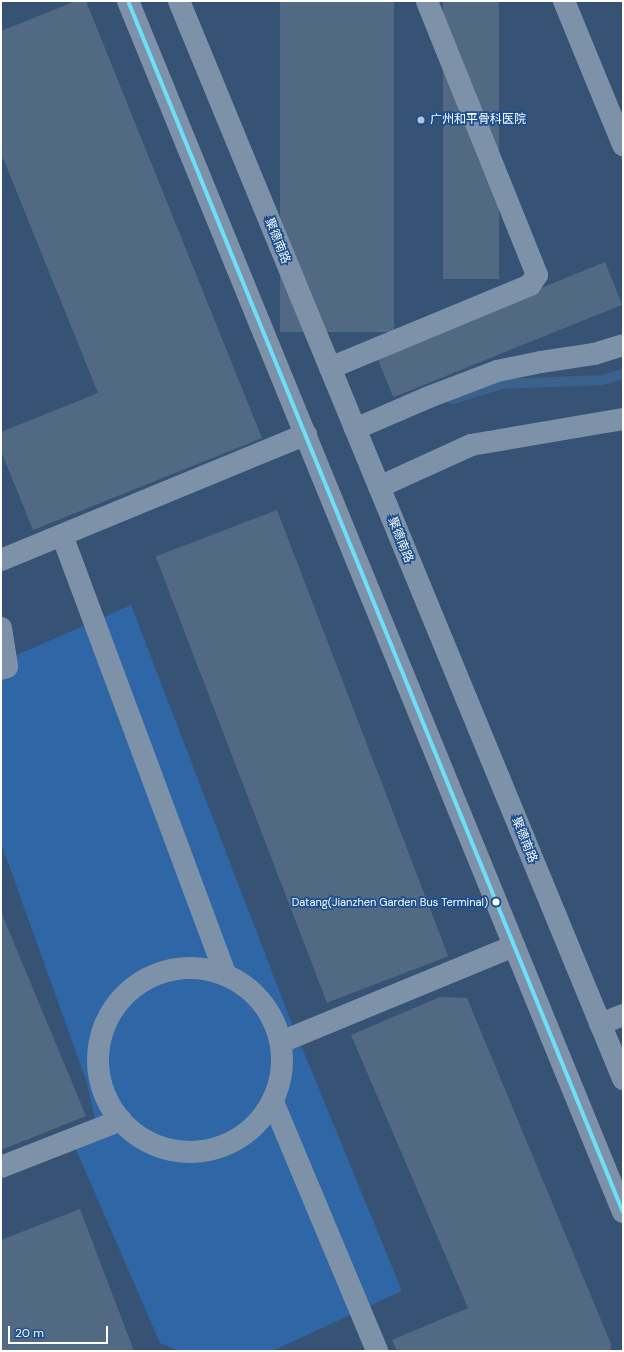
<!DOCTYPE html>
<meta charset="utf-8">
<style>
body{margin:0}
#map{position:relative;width:624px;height:1352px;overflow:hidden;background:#365274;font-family:"DM Sans","Noto Sans SC",sans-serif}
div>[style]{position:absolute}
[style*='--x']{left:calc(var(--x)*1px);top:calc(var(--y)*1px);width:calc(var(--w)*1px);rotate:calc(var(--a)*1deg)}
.green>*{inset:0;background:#2f66a5}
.stream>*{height:10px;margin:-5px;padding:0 5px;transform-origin:5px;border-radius:5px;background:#3b618d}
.building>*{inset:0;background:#526984;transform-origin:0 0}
.minor>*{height:22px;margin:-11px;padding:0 11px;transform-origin:11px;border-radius:11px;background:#7d92a8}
.minor>.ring{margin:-11px;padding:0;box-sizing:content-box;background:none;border:22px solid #7d92a8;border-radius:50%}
.bus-1>*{height:4px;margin:-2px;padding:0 2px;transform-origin:2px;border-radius:2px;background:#6ddff8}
.dots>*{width:11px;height:11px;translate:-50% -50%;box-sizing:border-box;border:2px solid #1b4f8f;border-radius:50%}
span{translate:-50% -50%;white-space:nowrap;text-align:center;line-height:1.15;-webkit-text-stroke:3.5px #1b4f8f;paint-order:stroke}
.bus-label{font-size:11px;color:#fff}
.right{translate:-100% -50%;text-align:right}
.poi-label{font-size:12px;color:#fff}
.left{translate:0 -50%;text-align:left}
.street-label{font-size:12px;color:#fff}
.frame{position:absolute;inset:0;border:2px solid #fff;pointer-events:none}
.scale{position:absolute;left:8px;top:1326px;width:100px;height:18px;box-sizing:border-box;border:2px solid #fff;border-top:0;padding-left:5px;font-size:12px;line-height:14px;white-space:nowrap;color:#fff;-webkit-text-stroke:3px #1b4f8f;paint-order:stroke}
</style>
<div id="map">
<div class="green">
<i style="clip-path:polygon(131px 605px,289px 1016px,402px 1291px,272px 1351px,180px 1351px,160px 1343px,68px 1131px,95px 1119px,87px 1083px,1px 843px,1px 662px)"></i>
</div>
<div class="stream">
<i style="--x:453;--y:399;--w:52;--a:-16.7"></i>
<i style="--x:503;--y:384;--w:100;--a:-2.3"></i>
<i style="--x:603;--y:380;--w:21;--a:-17"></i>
</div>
<div class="building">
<i style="clip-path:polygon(76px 1px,86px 1px,262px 438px,33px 530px,1px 451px,1px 432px,98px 393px,1px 153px,1px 31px)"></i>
<i style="left:280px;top:1px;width:114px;height:331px"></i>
<i style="left:443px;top:1px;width:56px;height:278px"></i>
<i style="left:605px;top:262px;width:46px;height:247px;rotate:68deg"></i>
<i style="left:277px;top:510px;width:478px;height:130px;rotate:69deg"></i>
<i style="clip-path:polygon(1px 912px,86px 1116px,1px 1150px)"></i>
<i style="clip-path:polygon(440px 997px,467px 998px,611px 1344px,611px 1351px,397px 1351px,392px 1340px,468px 1308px,351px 1035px)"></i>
<i style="clip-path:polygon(80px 1209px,134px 1351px,1px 1351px,1px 1240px)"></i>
</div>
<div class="minor">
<i style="--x:128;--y:1;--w:1308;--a:67.77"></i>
<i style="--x:179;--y:1;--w:1166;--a:67.61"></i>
<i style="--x:564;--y:1;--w:156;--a:67.7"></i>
<i style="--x:330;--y:368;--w:217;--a:-22.5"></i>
<i style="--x:530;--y:285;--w:12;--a:-55"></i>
<i style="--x:537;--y:275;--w:295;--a:-111.9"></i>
<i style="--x:355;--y:429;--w:81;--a:-23.4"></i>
<i style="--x:429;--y:397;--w:73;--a:-20.9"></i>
<i style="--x:497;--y:371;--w:45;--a:-11.6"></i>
<i style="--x:541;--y:362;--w:54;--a:-8.6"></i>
<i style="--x:594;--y:354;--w:30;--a:-17"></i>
<i style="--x:379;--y:487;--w:101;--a:-24.5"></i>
<i style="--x:471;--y:445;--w:154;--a:-9.7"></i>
<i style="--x:62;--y:535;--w:470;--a:69.6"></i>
<i style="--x:1;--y:560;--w:330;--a:-22.4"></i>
<i style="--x:1;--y:628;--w:39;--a:81"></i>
<i style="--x:7;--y:667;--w:6;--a:162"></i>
<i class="ring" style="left:98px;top:968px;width:162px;height:162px"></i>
<i style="--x:600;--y:1024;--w:25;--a:-21"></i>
<i style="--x:281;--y:1042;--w:252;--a:-22.4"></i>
<i style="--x:273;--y:1102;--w:270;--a:67.3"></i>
<i style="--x:1;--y:1167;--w:129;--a:-21.4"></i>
</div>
<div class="bus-1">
<i style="--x:128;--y:1;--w:1308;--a:67.77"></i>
</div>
<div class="dots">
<i style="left:421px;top:120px;background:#b9c2ce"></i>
<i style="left:496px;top:902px;background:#fff"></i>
</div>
<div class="bus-label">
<span class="right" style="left:488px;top:902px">Datang(Jianzhen Garden Bus Terminal)</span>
</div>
<div class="poi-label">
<span class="left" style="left:430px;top:120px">广州和平骨科医院</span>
</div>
<div class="street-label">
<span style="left:277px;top:241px;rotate:68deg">聚德南路</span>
<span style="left:400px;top:540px;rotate:68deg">聚德南路</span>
<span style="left:524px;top:840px;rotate:68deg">聚德南路</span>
</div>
<div class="frame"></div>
<div class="scale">20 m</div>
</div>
